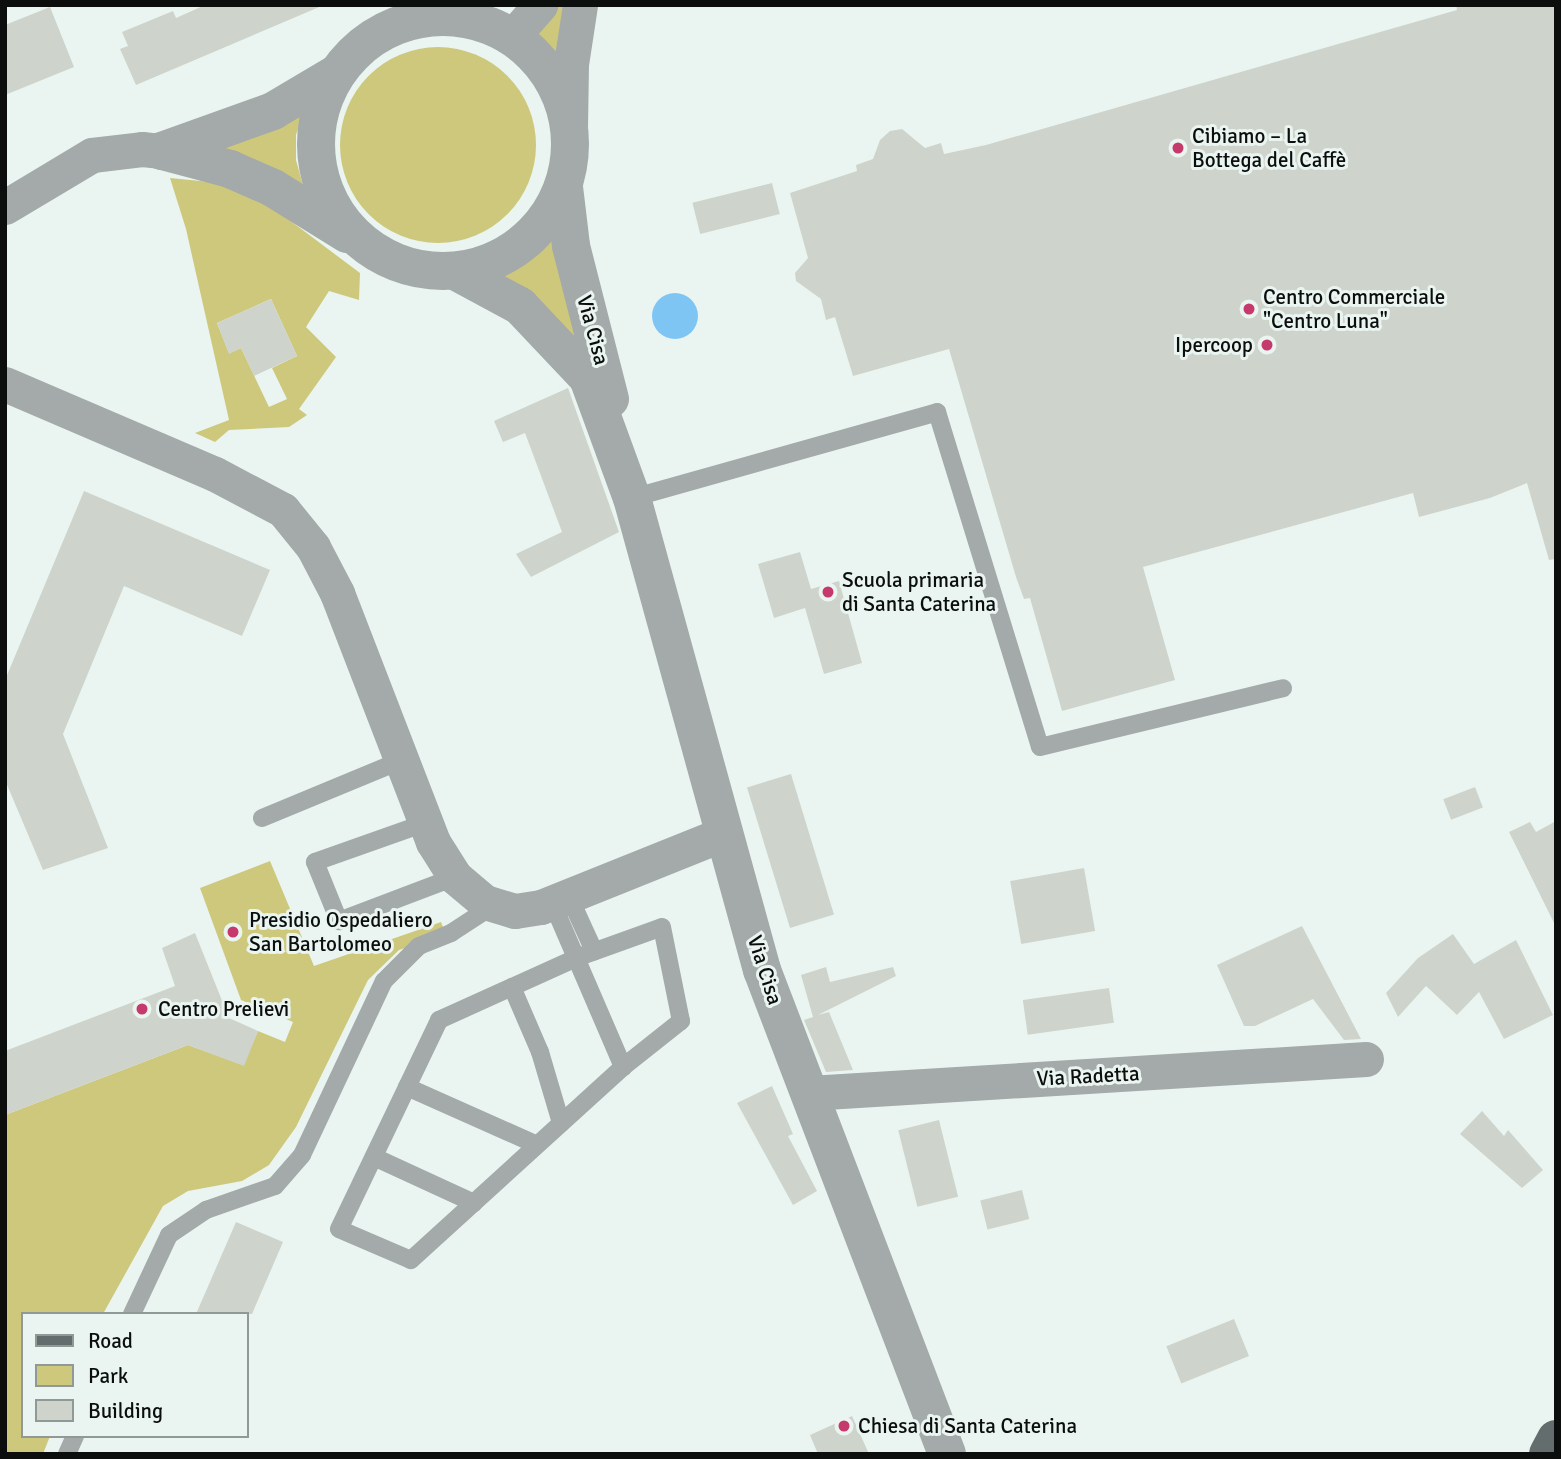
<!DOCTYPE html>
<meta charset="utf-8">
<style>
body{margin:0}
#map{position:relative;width:1561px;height:1459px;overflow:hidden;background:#eaf5f1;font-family:Signika,sans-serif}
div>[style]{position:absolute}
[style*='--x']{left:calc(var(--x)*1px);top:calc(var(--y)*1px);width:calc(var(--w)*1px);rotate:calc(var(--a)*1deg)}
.green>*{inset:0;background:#cec87d}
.round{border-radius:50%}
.water>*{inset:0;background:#7ec5f4}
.building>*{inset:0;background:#ced4cc;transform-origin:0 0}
.service>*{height:18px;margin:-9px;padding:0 9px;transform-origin:9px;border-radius:9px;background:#a4a9a9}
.minor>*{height:35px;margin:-17.5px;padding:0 17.5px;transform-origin:17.5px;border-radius:17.5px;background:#a4a9a9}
.tertiary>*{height:38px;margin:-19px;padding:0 19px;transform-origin:19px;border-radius:19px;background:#a4a9a9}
.tertiary>.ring{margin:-19px;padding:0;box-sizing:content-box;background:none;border:38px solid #a4a9a9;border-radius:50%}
.primary>*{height:38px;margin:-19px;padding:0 19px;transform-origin:19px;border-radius:19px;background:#646d6e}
.dots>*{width:19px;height:19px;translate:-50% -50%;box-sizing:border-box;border:4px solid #eaf5f1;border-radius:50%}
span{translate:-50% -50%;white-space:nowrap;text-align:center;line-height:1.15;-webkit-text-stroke:6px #eaf5f1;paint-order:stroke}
.poi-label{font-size:21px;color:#0b0e0d}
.left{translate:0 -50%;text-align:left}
.right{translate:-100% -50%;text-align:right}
.street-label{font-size:21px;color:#0b0e0d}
.frame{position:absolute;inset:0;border:7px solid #0b0e0d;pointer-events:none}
.legend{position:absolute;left:21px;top:1312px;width:228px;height:126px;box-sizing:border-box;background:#eaf5f1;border:2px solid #919996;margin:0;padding:9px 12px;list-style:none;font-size:21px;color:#0b0e0d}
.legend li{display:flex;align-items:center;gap:14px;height:35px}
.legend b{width:35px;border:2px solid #919996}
</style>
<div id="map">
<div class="green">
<i style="clip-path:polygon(551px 5px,569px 5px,560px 68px,526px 33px)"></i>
<i class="round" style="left:340px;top:47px;width:196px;height:196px"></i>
<i style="clip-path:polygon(303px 112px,296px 135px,296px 160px,306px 196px,192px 149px)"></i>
<i style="clip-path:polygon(evenodd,170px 178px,221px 183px,268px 204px,360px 273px,359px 300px,329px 291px,306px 327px,336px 357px,299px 409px,307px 415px,289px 427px,229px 430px,215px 442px,195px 433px,229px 420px,186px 229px,170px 178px,271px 299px,297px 356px,272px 368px,287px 399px,269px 407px,241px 348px,229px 353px,217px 323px,271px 299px)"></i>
<i style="clip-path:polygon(557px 220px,595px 367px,502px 275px,523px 261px)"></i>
<i style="clip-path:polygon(270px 861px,314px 966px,441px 922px,446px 935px,399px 950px,368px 980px,296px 1127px,269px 1165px,242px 1181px,188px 1191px,163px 1206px,103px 1314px,23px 1314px,23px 1436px,50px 1436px,43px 1454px,5px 1454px,5px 1115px,188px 1045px,243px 1065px,258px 1031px,285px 1042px,293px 1022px,241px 1000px,200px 888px)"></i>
</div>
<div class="water">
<i class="round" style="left:652px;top:293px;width:46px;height:46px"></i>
</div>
<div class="building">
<i style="clip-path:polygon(205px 5px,324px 5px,136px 85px,120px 49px,128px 46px,122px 32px,173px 11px,176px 18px)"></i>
<i style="clip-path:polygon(1456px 5px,1556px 5px,1556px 559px,1549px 560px,1527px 483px,1490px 498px,1419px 517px,1413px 493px,1143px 567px,1175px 680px,1062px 711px,1030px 598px,1024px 599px,1016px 577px,949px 349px,853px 376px,835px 317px,826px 320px,821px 299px,796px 281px,795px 273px,808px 258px,790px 193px,857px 171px,856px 165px,873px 159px,880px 140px,890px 131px,902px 129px,925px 148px,941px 143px,944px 154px,986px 145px,1457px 10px)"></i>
<i style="clip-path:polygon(50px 7px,74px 67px,5px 95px,5px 25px)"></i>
<i style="left:772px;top:183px;width:32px;height:82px;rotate:76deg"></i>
<i style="clip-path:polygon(271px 299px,297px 356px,254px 376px,241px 348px,229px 354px,217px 323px)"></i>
<i style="clip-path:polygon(568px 388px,619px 532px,531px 577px,516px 554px,562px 532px,525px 433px,503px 442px,494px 421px)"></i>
<i style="clip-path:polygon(84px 491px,270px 570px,242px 636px,124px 586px,63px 734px,108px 848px,43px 870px,5px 780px,5px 680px)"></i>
<i style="clip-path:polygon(800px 552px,811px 589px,839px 581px,862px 663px,824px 674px,805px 608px,774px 618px,758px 564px)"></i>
<i style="left:791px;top:774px;width:147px;height:46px;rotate:73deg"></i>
<i style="left:1475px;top:787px;width:22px;height:34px;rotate:69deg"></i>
<i style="clip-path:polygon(1556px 821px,1556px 927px,1509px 832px,1530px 822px,1536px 832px)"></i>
<i style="left:1084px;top:868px;width:64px;height:75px;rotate:80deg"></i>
<i style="clip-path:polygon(1302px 926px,1361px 1039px,1344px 1040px,1313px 999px,1255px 1026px,1244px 1026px,1217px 965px)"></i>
<i style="clip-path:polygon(195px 933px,229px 1018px,258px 1031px,244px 1066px,188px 1045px,5px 1115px,5px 1051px,175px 986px,162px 948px)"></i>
<i style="clip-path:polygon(1453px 934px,1474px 964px,1516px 940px,1553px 1015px,1504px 1039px,1479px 992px,1457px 1015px,1426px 986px,1398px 1017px,1386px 993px,1418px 958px)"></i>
<i style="clip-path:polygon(826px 967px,830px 982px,893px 967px,896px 976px,818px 1015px,829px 1012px,853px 1070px,826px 1072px,804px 1020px,813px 1017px,801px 975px)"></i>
<i style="left:1109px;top:988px;width:35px;height:87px;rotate:82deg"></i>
<i style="clip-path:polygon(772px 1086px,793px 1134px,788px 1136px,817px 1191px,793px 1205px,737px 1103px)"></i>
<i style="clip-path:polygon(1482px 1111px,1504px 1136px,1508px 1130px,1543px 1170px,1522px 1188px,1460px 1134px)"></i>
<i style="left:939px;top:1120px;width:79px;height:42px;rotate:76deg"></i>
<i style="left:1022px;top:1190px;width:30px;height:43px;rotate:76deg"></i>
<i style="clip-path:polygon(236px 1222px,283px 1242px,252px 1314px,196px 1314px)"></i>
<i style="left:1234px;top:1319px;width:40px;height:73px;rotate:68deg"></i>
<i style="clip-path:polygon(852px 1416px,869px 1454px,818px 1454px,810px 1435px)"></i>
</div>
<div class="service">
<i style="--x:632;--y:498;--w:317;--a:-15.7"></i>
<i style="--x:937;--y:412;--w:350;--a:72.9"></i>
<i style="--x:1040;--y:747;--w:250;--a:-13.6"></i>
<i style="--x:262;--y:818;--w:152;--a:-22.5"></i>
<i style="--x:428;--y:822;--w:120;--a:160.5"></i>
<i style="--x:315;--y:862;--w:64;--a:67.9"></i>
<i style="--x:339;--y:921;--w:124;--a:-20.8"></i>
<i style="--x:568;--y:894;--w:63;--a:65.5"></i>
<i style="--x:552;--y:902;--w:180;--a:66.7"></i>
<i style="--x:662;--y:927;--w:96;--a:78.6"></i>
<i style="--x:681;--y:1021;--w:74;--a:141.6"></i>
<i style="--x:623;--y:1067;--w:287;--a:137.7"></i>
<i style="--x:411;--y:1260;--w:78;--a:-156.7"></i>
<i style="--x:339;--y:1229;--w:232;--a:-64.4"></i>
<i style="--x:439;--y:1020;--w:150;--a:-24.3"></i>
<i style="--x:576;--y:958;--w:91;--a:-19.8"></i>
<i style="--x:512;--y:987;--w:71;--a:66.7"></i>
<i style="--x:540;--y:1052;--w:74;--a:73.5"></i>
<i style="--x:407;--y:1087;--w:142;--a:24"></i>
<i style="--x:374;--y:1157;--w:110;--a:24.7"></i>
<i style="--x:132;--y:1314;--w:87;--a:-64.9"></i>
<i style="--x:169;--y:1235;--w:45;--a:-34"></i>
<i style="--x:206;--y:1210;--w:73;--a:-19.2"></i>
<i style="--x:275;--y:1186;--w:41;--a:-48.9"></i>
<i style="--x:302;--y:1155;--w:192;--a:-64.8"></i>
<i style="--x:384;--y:981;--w:49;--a:-45"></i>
<i style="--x:419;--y:946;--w:35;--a:-22"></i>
<i style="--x:451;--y:933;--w:51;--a:-33.1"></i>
<i style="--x:67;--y:1454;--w:20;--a:-66"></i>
</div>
<div class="minor">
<i style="--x:512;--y:37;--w:43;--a:-48.8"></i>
<i style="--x:570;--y:128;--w:64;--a:-89.1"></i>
<i style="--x:571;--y:64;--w:60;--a:-81.3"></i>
<i style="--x:5;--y:207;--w:101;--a:-30.9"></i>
<i style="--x:92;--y:155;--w:50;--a:-6.8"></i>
<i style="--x:142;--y:149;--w:20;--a:6"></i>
<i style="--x:5;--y:384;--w:228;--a:23.2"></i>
<i style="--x:215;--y:474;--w:77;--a:27.9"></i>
<i style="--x:283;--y:510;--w:48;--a:51"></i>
<i style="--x:313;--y:547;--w:52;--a:62.4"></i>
<i style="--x:337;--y:593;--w:267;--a:68.9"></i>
<i style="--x:433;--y:842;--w:41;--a:57.8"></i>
<i style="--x:455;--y:877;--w:39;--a:40"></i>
<i style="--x:485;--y:902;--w:31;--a:17"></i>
<i style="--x:515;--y:911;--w:26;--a:-9"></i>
<i style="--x:541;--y:907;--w:198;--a:-21.9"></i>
<i style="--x:809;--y:1093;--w:558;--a:-3.49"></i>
</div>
<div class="tertiary">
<i class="ring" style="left:316px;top:17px;width:216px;height:216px"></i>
<i style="--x:162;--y:151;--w:70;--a:14.8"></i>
<i style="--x:230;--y:169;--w:47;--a:23.8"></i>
<i style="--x:273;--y:188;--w:87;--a:31.9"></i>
<i style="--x:162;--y:151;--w:118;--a:-19.8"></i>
<i style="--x:273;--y:111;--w:74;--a:-30.7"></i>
<i style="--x:564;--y:187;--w:59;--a:83.2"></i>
<i style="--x:571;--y:246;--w:158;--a:75.7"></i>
<i style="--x:455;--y:271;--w:74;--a:28.3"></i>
<i style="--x:520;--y:306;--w:99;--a:46.6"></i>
<i style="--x:588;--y:378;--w:128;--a:69.9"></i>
<i style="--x:632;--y:498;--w:490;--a:74.6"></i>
<i style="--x:762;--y:970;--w:518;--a:69.08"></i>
</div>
<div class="primary">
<i style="--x:1548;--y:1454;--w:17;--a:-62"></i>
</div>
<div class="dots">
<i style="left:1178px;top:148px;background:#c63a6b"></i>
<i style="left:1249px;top:309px;background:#c63a6b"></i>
<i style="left:1267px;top:345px;background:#c63a6b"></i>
<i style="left:828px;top:592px;background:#c63a6b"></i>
<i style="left:233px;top:932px;background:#c63a6b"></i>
<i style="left:142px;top:1009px;background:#c63a6b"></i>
<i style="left:844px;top:1426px;background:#c63a6b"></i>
</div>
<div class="poi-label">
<span class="left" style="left:1192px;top:148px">Cibiamo – La<br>Bottega del Caffè</span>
<span class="left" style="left:1263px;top:309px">Centro Commerciale<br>"Centro Luna"</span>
<span class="right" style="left:1253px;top:345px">Ipercoop</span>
<span class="left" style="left:842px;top:592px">Scuola primaria<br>di Santa Caterina</span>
<span class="left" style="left:249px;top:932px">Presidio Ospedaliero<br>San Bartolomeo</span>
<span class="left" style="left:158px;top:1009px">Centro Prelievi</span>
<span class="left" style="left:858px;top:1426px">Chiesa di Santa Caterina</span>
</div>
<div class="street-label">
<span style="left:593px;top:330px;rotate:75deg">Via Cisa</span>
<span style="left:765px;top:970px;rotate:72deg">Via Cisa</span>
<span style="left:1088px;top:1076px;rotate:-3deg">Via Radetta</span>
</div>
<div class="frame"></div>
<ul class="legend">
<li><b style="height:9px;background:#646d6e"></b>Road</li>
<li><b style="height:19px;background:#cec87d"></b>Park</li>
<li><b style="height:19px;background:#ced4cc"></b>Building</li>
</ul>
</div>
